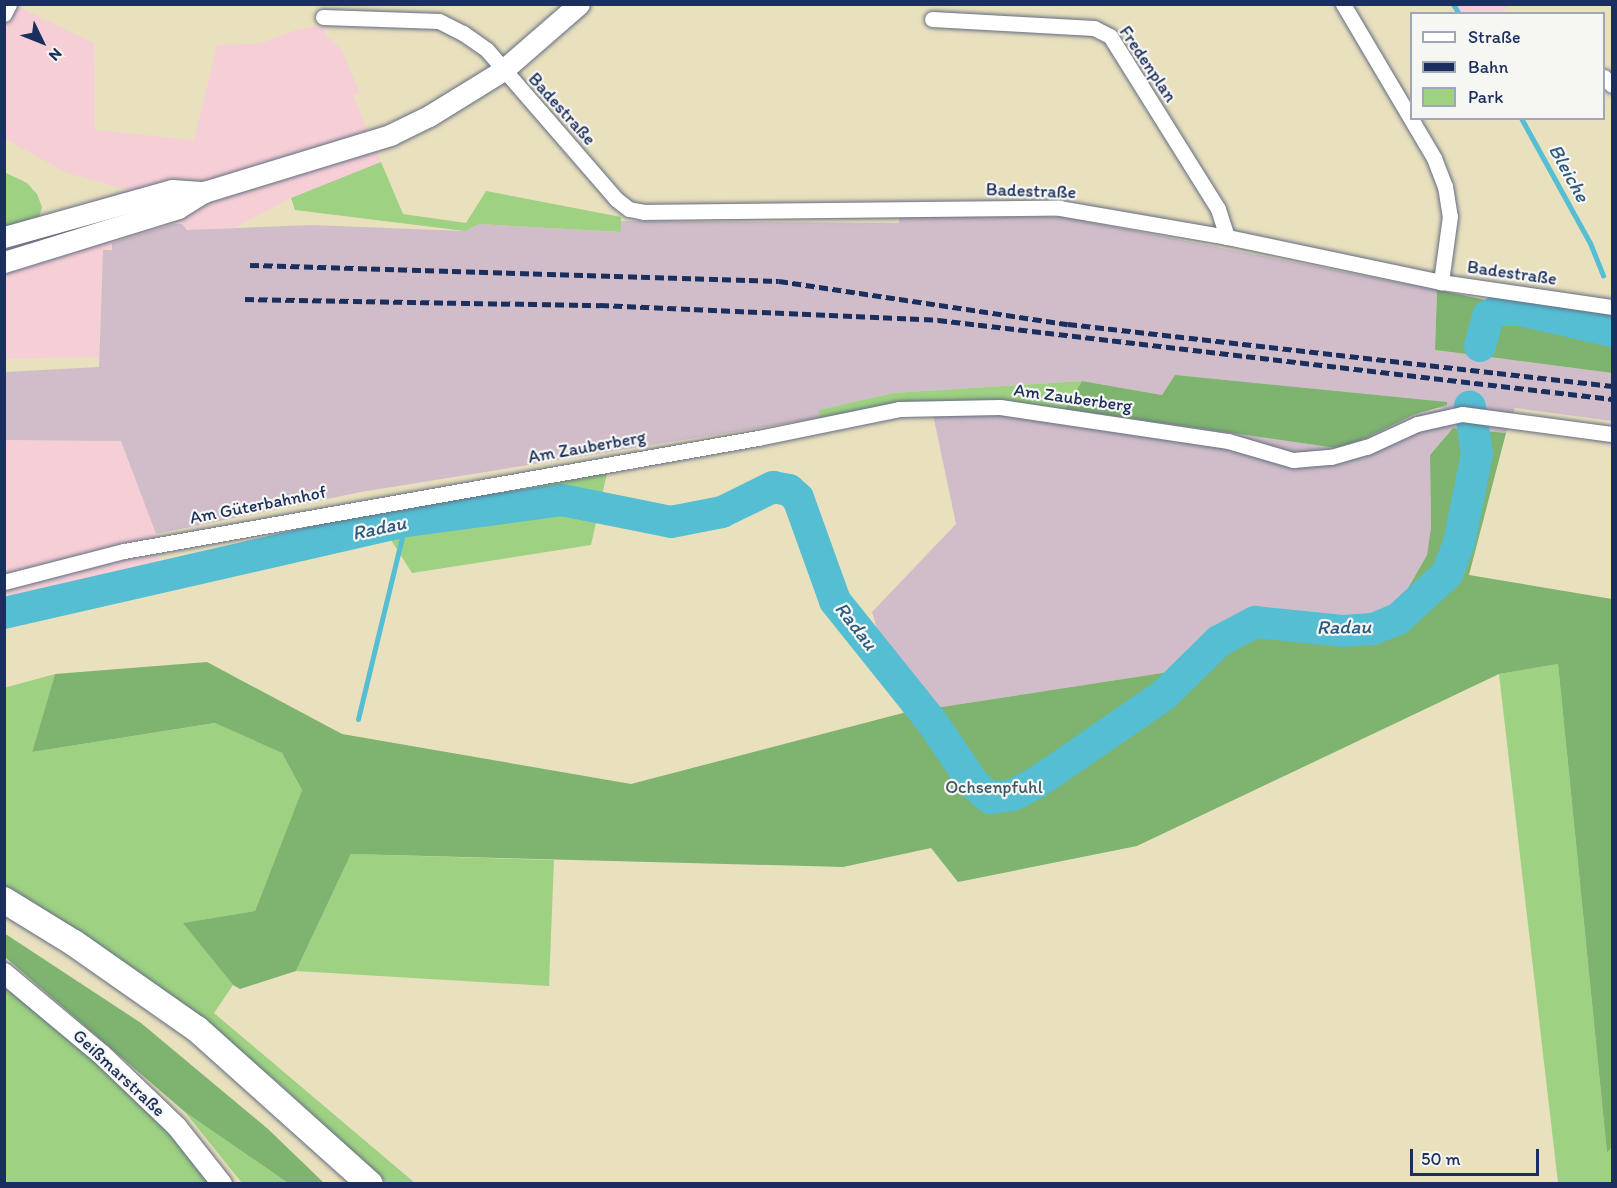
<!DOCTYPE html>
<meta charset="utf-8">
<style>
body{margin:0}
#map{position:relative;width:1617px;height:1188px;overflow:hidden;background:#e9e0be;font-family:Itim,sans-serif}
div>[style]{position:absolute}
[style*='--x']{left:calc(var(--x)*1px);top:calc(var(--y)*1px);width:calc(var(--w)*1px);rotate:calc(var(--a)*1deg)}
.built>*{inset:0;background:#f6cfd6}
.industrial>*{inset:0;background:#d1bdc9}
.green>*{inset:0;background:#9ed182}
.forest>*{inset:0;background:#7eb370}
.stream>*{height:5px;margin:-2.5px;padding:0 2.5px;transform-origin:2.5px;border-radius:2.5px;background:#55bed3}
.river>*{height:32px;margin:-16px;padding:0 16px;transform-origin:16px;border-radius:16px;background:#55bed3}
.roads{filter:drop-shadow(0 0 2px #636d80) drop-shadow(0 0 2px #636d80)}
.minor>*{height:15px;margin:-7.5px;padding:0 7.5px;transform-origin:7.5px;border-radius:7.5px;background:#fff}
.tertiary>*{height:20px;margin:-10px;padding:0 10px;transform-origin:10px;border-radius:10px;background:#fff}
.secondary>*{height:21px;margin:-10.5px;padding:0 10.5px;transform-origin:10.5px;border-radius:10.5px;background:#fff}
.trunk>*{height:26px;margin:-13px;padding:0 13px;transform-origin:13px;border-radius:13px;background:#fff}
.rail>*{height:4.5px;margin-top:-2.25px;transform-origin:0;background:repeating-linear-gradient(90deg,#1b2f5e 0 9px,transparent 0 13.5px)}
span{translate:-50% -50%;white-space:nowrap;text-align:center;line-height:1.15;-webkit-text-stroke:4.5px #f6f6f2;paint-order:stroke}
.street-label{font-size:18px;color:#1b2f5e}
.park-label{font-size:18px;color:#3c5867}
.water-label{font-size:20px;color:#2c5a81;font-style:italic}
.frame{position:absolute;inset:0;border:6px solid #1b2f5e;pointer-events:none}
.legend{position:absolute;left:1410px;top:12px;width:195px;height:108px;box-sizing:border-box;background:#f6f6f2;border:2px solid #9ea6b7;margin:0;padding:8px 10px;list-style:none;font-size:18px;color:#1b2f5e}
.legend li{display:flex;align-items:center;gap:12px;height:30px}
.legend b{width:30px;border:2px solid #9ea6b7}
.north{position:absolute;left:12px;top:12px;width:60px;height:60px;-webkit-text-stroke:4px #f6f6f2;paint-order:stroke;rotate:133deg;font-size:16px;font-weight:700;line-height:24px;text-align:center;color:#1b2f5e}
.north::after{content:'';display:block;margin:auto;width:21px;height:27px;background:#1b2f5e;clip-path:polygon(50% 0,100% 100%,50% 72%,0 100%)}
.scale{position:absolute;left:1410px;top:1149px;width:129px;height:27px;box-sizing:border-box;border:3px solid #1b2f5e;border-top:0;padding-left:8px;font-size:18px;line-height:21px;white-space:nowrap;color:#1b2f5e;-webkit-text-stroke:4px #f6f6f2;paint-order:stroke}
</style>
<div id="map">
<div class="built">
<i style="clip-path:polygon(15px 5px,94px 43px,95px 130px,194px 140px,217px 45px,258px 44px,299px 29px,325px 26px,325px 34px,342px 50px,360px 94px,353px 95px,381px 162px,291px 198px,236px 227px,235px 230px,187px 230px,103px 250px,99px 357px,5px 359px,4px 229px,129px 190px,67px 173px,5px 139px,5px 25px)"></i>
<i style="clip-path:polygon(1453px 5px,1510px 5px,1500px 14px,1459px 13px)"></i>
<i style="clip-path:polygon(5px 440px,121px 441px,156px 534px,159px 565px,27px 594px,5px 595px)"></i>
</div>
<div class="industrial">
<i style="clip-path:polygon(899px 216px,1063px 217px,1437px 290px,1435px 350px,1612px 373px,1612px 421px,1515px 408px,1506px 433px,1453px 428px,1430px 455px,1431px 527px,1427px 555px,1400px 602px,1381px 613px,1304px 618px,1188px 669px,903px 713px,872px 612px,956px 524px,931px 405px,995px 399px,1336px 448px,1364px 439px,1413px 415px,1444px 408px,1162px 395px,1082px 381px,893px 393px,820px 410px,820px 418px,361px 492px,156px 534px,121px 441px,5px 440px,4px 372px,99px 367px,103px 250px,112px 250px,112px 243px,174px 224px,182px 224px,187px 230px,311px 225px,465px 231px,479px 224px,621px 232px,621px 221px,899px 223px)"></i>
</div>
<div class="green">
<i style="clip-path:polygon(381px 162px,403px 214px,466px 223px,486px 191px,621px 217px,621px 232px,479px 224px,465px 231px,295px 210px,291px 198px)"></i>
<i style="clip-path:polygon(4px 172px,27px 183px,37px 194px,42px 207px,39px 218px,5px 229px)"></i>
<i style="clip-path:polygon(1082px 381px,1065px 409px,995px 399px,820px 418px,819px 410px,893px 393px)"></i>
<i style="clip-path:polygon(607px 473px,591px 545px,412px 573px,377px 518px)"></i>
<i style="clip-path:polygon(1558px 664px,1607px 1153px,1612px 1147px,1612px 1183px,1558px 1183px,1499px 674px)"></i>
<i style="clip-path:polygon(55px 674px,32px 752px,216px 723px,282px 753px,302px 790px,255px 911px,184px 923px,233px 985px,214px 1013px,415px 1183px,387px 1183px,273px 1078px,106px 953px,5px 890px,4px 688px)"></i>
<i style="clip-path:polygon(351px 854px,554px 860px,549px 986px,296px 971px)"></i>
<i style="clip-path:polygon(4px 973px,222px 1183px,5px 1183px)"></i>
<i style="clip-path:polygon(185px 1112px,288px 1183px,242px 1183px)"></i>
</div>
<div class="forest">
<i style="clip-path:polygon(1437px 290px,1612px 326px,1612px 373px,1435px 350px)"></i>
<i style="clip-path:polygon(1175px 375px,1447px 402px,1447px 405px,1413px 415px,1364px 439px,1336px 448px,1065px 409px,1082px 381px,1162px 395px)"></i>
<i style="clip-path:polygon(1453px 428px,1506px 433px,1469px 575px,1612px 599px,1612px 1147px,1607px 1153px,1558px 664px,1499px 674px,1137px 846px,958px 882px,931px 848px,843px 867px,351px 854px,296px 971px,240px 989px,233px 985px,183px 923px,255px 911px,302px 790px,282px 753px,215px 723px,32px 752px,55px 674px,207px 662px,342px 734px,631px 784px,903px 713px,1188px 669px,1304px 618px,1381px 613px,1400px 602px,1427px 555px,1431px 527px,1430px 455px)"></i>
<i style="clip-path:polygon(4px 933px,141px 1023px,268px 1129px,324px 1183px,288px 1183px,185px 1112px,5px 957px)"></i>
</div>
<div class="stream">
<i style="--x:1453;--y:4;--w:12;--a:59"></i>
<i style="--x:1521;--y:118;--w:143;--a:61.1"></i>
<i style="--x:1590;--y:243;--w:35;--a:68"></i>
<i style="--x:358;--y:719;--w:204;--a:-76.4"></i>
</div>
<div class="river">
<i style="--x:1480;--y:346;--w:31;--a:-75"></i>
<i style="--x:1488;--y:316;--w:13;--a:-27"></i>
<i style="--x:1500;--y:310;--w:20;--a:0"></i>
<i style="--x:1520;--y:310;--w:94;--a:12.9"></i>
<i style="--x:4;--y:613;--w:406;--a:-12.9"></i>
<i style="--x:400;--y:522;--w:163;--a:-7.7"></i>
<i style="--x:562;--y:500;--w:111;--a:11.4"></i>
<i style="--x:671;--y:522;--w:52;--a:-11.1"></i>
<i style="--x:722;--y:512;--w:57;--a:-26.1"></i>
<i style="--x:773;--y:487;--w:16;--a:11"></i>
<i style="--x:789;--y:490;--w:12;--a:42"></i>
<i style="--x:798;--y:498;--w:109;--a:70.2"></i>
<i style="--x:835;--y:601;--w:155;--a:51.3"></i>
<i style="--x:932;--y:722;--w:75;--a:55.9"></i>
<i style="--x:974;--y:784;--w:21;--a:41"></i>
<i style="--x:990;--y:798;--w:23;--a:-7"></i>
<i style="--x:1013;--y:795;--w:26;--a:-28"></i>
<i style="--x:1036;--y:783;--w:155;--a:-34.5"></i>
<i style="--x:1164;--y:695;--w:77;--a:-44.5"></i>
<i style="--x:1219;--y:641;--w:41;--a:-27.8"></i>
<i style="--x:1255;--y:622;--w:88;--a:5.8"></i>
<i style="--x:1343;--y:631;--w:30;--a:-4"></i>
<i style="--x:1373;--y:629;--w:27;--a:-22"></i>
<i style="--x:1398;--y:619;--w:67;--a:-42.6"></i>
<i style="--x:1447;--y:574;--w:33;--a:-69"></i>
<i style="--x:1459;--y:543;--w:91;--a:-78.6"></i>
<i style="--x:1477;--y:454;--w:48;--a:-98.5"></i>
</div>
<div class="roads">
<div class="minor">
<i style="--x:1343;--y:4;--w:179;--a:59.4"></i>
<i style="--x:1434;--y:158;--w:30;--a:69"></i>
<i style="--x:1445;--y:186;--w:30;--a:81"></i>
<i style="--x:1450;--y:216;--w:67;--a:97.8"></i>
<i style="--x:4;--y:14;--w:11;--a:-63"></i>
<i style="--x:323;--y:17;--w:116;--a:2"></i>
<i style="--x:439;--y:21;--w:27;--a:27"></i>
<i style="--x:463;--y:33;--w:29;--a:35"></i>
<i style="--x:487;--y:50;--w:197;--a:49.1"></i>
<i style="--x:616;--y:199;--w:16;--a:38"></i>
<i style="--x:629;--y:209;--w:15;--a:11"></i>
<i style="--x:644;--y:212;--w:415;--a:-0.6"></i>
<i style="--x:1059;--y:208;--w:170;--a:9.8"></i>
<i style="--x:1227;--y:237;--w:219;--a:11.9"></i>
<i style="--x:1441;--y:282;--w:173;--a:8.3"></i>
<i style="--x:932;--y:19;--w:162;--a:3.2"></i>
<i style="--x:1094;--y:28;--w:18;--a:27"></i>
<i style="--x:1110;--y:36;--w:204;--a:58"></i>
<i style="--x:1218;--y:209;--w:29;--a:72"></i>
<i style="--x:1604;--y:77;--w:11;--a:45"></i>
<i style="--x:4;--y:582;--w:124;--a:-14.5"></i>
<i style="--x:124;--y:551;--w:644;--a:-10.11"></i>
<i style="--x:758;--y:438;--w:144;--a:-11.6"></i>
<i style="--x:899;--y:409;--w:101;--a:-1.1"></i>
<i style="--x:1000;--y:407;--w:231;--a:8.5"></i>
<i style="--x:1228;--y:441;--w:68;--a:16.3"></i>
<i style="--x:1293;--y:460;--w:38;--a:-5"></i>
<i style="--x:1331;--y:457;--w:37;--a:-16"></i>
<i style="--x:1367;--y:447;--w:55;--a:-24.7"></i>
<i style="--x:1417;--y:424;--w:46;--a:-12.5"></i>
<i style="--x:1462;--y:414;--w:151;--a:7.6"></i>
</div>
<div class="tertiary">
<i style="--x:4;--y:973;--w:126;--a:39.9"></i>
<i style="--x:101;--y:1054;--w:105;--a:43.8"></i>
<i style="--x:177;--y:1127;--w:73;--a:51.7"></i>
</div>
<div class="secondary">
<i style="--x:4;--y:237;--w:174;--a:-15.6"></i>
<i style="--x:172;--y:190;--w:32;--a:4"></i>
<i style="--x:4;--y:262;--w:182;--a:-17.2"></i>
<i style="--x:178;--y:208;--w:31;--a:-32"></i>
<i style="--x:204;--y:192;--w:195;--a:-17"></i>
<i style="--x:390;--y:135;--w:43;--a:-26"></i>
<i style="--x:429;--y:116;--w:86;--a:-31.7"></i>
<i style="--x:502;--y:71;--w:102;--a:-41"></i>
</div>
<div class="trunk">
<i style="--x:4;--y:900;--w:82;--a:31.6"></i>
<i style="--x:74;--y:943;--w:150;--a:35"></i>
<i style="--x:197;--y:1029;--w:232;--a:41.9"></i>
</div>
</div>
<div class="rail">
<i style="--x:250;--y:265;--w:529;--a:1.73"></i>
<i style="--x:779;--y:281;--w:292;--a:8.5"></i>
<i style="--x:1068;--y:324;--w:548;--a:6.5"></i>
<i style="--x:245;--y:299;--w:355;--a:1"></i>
<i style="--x:600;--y:305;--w:338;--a:2.5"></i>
<i style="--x:938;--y:320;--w:679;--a:6.69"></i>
</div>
<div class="street-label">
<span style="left:1148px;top:64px;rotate:56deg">Fredenplan</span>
<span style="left:562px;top:109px;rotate:48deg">Badestraße</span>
<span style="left:1031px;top:191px;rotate:2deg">Badestraße</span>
<span style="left:1512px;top:273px;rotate:8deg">Badestraße</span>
<span style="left:1073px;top:398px;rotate:8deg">Am Zauberberg</span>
<span style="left:587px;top:447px;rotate:-10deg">Am Zauberberg</span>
<span style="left:258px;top:505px;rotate:-11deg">Am Güterbahnhof</span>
<span style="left:119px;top:1073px;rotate:43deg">Geißmarstraße</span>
</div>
<div class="park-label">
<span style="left:994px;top:787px">Ochsenpfuhl</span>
</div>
<div class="water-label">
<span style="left:1569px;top:173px;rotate:61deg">Bleiche</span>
<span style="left:379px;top:528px;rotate:-12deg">Radau</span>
<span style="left:856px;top:626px;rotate:52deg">Radau</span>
<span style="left:1344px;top:627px;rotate:-1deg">Radau</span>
</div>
<div class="frame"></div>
<ul class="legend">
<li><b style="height:8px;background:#fff"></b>Straße</li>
<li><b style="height:8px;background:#1b2f5e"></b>Bahn</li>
<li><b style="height:16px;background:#9ed182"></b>Park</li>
</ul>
<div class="north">N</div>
<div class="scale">50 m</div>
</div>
